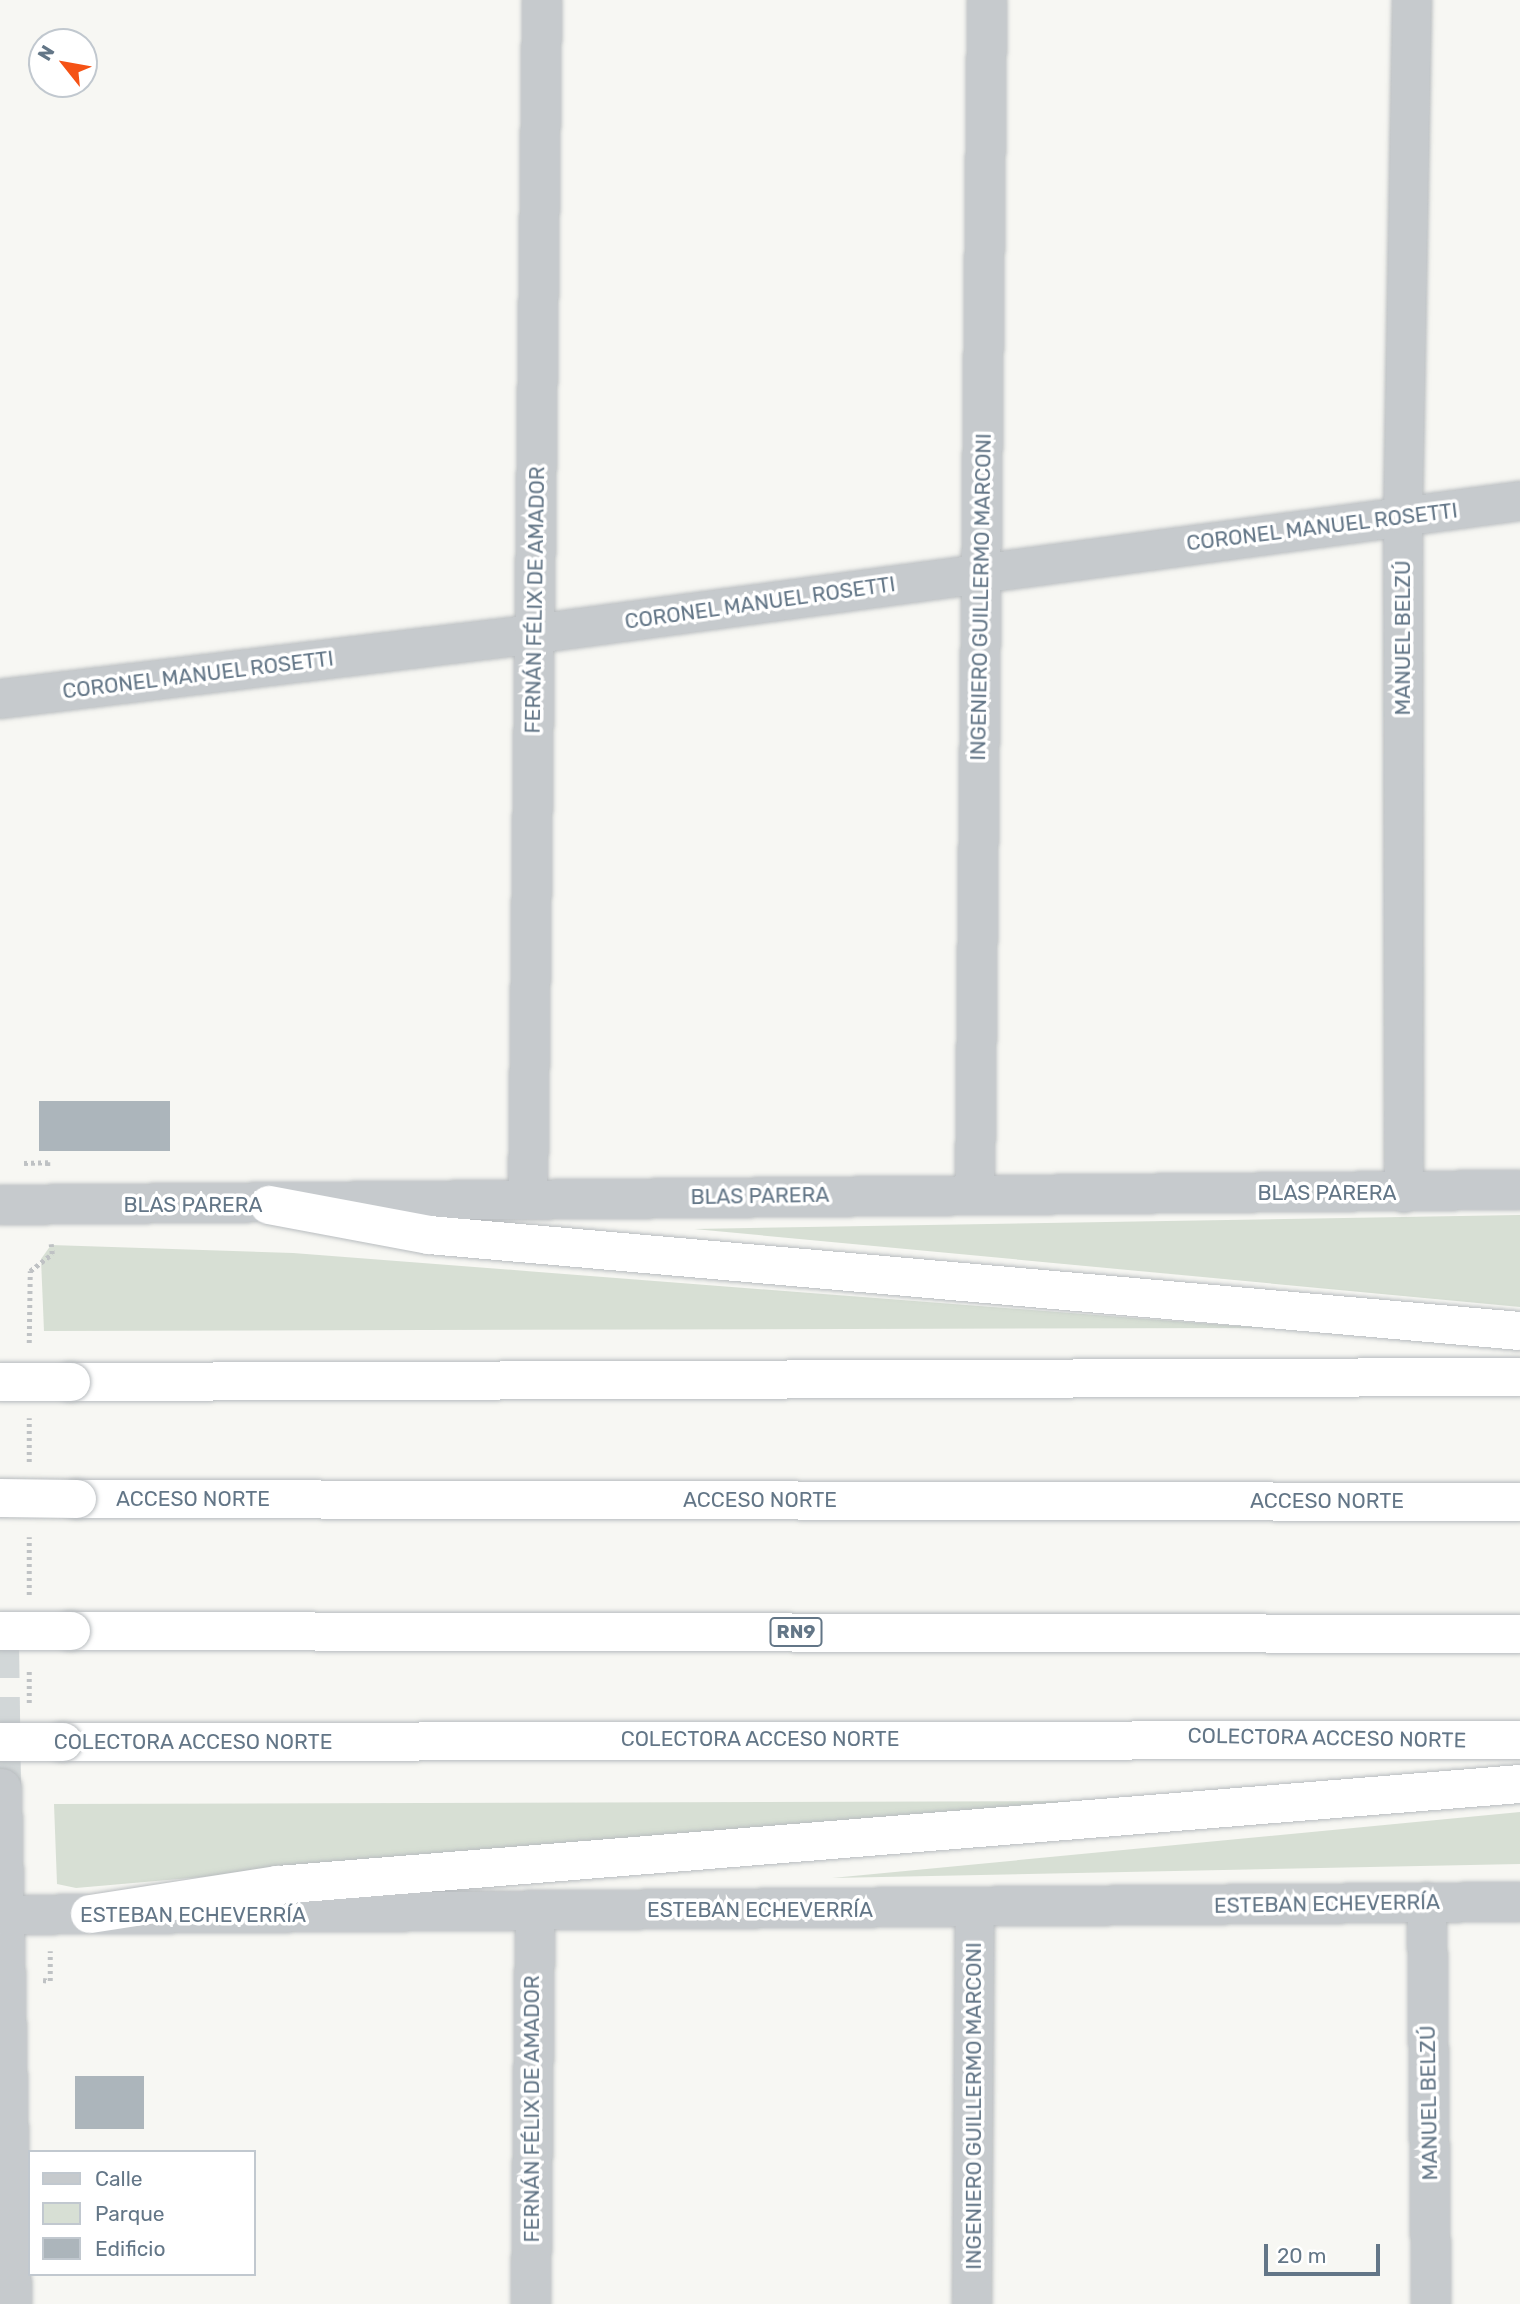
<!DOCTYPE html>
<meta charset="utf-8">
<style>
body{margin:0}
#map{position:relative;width:1520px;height:2304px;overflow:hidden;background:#f7f7f3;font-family:Rubik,sans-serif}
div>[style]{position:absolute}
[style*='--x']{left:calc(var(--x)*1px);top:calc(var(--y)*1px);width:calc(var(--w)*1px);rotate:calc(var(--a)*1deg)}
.green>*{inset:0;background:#d7dfd4}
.building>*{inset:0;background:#acb5bb;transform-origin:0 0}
.tertiary-tunnel>*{height:38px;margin-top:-19px;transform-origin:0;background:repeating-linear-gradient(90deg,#d2d7d8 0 38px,transparent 0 57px)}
.path>*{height:4.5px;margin-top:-2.25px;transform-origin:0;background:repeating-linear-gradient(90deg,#bfc2c4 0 3.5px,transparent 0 7px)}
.roads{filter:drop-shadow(0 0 2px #b8bcbf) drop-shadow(0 0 2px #b8bcbf)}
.minor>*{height:38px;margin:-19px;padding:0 19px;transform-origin:19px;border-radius:19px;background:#c6cacd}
.tertiary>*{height:38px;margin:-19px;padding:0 19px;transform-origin:19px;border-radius:19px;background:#c6cacd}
.motorway>*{height:38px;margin:-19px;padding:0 19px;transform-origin:19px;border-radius:19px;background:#fff}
.bridges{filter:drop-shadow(0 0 2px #b8bcbf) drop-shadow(0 0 2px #b8bcbf)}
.motorway-bridge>*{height:38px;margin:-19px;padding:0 19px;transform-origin:19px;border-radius:19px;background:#fff}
span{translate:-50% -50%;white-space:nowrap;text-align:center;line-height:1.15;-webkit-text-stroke:7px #fff;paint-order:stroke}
.shield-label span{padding:2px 5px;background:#fff;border:2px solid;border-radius:5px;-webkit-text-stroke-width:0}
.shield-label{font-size:19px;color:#637687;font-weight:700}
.street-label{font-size:21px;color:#637687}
.legend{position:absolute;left:28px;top:2150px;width:228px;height:126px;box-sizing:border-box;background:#fff;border:2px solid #c1c8cf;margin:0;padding:9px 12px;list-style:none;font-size:21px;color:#637687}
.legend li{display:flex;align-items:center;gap:14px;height:35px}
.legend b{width:35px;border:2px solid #c1c8cf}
.north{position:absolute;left:28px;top:28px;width:70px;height:70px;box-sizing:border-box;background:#fff;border:2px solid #c1c8cf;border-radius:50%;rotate:301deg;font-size:19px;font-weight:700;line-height:28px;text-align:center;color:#637687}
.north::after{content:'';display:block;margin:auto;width:24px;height:32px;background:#f55215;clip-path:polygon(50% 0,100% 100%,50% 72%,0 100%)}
.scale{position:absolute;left:1264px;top:2244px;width:116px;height:32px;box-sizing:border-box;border:4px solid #637687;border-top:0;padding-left:9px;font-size:21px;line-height:24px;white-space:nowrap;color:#637687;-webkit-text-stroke:5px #fff;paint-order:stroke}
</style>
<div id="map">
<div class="green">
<i style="clip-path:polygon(1520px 1215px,1520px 1307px,694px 1229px)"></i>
<i style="clip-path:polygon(51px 1245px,293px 1253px,1264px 1328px,44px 1331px,41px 1259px)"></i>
<i style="clip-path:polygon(1074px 1801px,76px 1888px,57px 1884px,54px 1804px)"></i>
<i style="clip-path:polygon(1520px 1812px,1520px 1864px,832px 1878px)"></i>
</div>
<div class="building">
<i style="left:170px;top:1101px;width:50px;height:131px;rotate:90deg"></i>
<i style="left:144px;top:2076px;width:53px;height:69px;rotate:90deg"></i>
</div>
<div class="tertiary-tunnel">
<i style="--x:0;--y:1640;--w:148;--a:89.2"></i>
</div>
<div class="path">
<i style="--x:24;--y:1163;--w:24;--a:-2"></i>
<i style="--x:48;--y:1162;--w:6;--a:90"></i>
<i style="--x:29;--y:1343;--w:72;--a:-89.2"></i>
<i style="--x:30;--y:1271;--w:28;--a:-38"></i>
<i style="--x:52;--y:1254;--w:10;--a:-96"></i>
<i style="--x:29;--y:1462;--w:44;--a:-90"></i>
<i style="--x:29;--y:1595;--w:58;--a:-90"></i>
<i style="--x:29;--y:1703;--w:33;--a:-90"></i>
<i style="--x:43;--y:1980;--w:7;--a:8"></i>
<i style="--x:50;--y:1981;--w:30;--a:-90"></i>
</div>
<div class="roads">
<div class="minor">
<i style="--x:0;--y:699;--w:539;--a:-6.93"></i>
<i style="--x:535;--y:634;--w:994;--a:-7.69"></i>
<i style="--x:975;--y:1193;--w:1193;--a:-89.42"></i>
<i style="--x:1404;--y:1193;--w:678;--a:-90.08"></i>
<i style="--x:1403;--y:515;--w:515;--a:-89"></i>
<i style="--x:528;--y:1199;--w:1199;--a:-89.33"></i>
<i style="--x:1427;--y:1902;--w:402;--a:89.4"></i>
<i style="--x:531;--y:2304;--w:391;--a:-89.4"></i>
<i style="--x:972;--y:2304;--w:395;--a:-89.6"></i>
</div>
<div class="tertiary">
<i style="--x:0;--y:1205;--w:1520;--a:-0.57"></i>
<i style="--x:2;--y:1788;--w:516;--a:88.89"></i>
<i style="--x:0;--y:1915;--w:1520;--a:-0.49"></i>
</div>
<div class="motorway">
<i style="--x:269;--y:1205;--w:163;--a:10.6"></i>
<i style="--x:429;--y:1235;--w:1095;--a:5.03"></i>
<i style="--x:71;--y:1382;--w:1449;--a:-0.2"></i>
<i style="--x:77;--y:1499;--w:1443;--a:0.12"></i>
<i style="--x:71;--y:1631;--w:1449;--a:0.12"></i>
<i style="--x:63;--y:1742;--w:1457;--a:-0.08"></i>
<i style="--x:90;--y:1914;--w:190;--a:-8.8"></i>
<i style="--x:278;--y:1885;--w:1246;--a:-4.65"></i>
</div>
</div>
<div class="bridges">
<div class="motorway-bridge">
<i style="--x:0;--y:1382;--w:71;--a:0"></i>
<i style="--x:0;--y:1498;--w:77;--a:0.7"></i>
<i style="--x:0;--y:1631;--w:71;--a:0"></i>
<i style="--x:0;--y:1742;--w:63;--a:0"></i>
</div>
</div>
<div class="shield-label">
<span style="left:796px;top:1632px">RN9</span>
</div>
<div class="street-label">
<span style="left:1322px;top:527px;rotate:-7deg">CORONEL MANUEL ROSETTI</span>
<span style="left:981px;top:597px;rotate:-89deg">INGENIERO GUILLERMO MARCONI</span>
<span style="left:535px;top:600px;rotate:-89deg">FERNÁN FÉLIX DE AMADOR</span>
<span style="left:760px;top:603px;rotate:-8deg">CORONEL MANUEL ROSETTI</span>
<span style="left:1403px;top:638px;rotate:-90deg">MANUEL BELZÚ</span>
<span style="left:198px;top:675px;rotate:-7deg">CORONEL MANUEL ROSETTI</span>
<span style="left:1327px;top:1193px">BLAS PARERA</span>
<span style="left:760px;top:1196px;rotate:-1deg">BLAS PARERA</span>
<span style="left:193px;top:1205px">BLAS PARERA</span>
<span style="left:193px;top:1499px">ACCESO NORTE</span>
<span style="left:760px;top:1500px">ACCESO NORTE</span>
<span style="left:1327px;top:1501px">ACCESO NORTE</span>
<span style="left:1327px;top:1738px;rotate:1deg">COLECTORA ACCESO NORTE</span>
<span style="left:760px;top:1739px">COLECTORA ACCESO NORTE</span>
<span style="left:193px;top:1742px">COLECTORA ACCESO NORTE</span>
<span style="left:1327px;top:1904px;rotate:-1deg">ESTEBAN ECHEVERRÍA</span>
<span style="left:760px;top:1910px">ESTEBAN ECHEVERRÍA</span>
<span style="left:193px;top:1915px">ESTEBAN ECHEVERRÍA</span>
<span style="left:1429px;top:2103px;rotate:-91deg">MANUEL BELZÚ</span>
<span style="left:974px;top:2106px;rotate:-90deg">INGENIERO GUILLERMO MARCONI</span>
<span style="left:532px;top:2109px;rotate:-90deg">FERNÁN FÉLIX DE AMADOR</span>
</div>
<ul class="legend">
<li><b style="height:9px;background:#c6cacd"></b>Calle</li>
<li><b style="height:19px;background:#d7dfd4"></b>Parque</li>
<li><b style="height:19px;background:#acb5bb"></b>Edificio</li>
</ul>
<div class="north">N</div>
<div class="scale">20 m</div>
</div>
